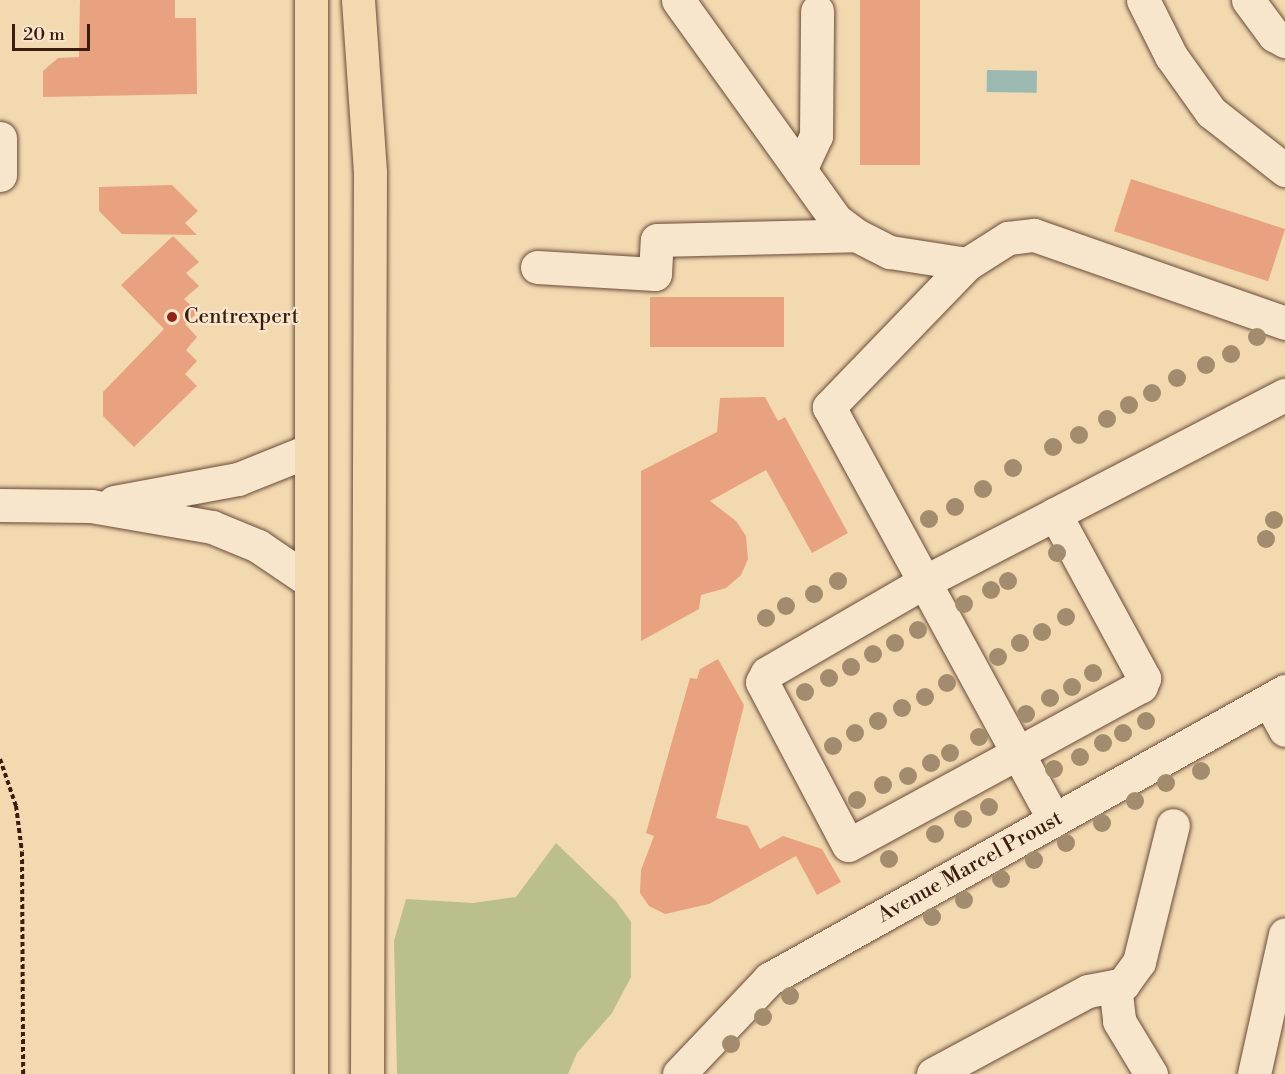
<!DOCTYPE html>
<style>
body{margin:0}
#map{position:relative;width:1285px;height:1074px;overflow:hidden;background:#f3d9b0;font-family:"Libre Bodoni",serif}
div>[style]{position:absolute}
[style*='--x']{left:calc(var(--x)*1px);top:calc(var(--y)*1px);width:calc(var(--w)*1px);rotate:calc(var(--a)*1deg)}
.green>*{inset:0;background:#bbbf8b}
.water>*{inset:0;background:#9cb9b1;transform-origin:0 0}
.building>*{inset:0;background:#e8a27f;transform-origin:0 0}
.path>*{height:4px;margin-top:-2px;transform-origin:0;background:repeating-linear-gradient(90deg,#3b1c11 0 4.5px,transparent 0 7.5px)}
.roads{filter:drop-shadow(0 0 2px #694b39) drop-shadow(0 0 2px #694b39)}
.minor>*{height:33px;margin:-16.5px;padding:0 16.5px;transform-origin:16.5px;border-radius:16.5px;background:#f7e6cc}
.major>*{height:33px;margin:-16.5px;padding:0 16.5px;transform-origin:16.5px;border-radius:16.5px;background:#f3d9b0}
.trees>*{width:18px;height:18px;margin:-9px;border-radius:50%;background:#a38c6d}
.dots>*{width:16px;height:16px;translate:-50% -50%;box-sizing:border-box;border:3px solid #f7e6cc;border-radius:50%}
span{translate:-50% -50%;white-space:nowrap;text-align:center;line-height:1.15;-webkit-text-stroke:4.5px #f7e6cc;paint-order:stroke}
.poi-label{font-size:21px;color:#3b1c11}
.left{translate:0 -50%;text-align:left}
.street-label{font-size:21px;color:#3b1c11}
.scale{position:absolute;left:12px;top:24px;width:78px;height:27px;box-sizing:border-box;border:3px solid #3b1c11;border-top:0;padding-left:8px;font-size:18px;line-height:21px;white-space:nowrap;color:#3b1c11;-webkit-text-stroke:4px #f7e6cc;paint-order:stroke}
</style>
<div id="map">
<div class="green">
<i style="clip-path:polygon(556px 843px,616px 901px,631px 922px,631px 977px,612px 1013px,577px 1053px,568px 1074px,397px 1074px,394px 941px,406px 899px,473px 903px,516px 897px)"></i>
</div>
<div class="water">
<i style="left:987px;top:70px;width:50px;height:22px;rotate:1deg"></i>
</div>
<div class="building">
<i style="clip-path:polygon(80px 0,175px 0,175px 18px,196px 18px,197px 94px,43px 97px,43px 71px,58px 58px,79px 57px)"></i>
<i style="left:860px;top:0;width:60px;height:165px"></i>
<i style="left:1131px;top:179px;width:162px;height:55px;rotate:18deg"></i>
<i style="clip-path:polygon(172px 185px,198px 211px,185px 223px,197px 235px,122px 234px,99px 211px,99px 187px)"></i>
<i style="clip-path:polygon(173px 236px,199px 262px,186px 273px,199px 286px,184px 299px,198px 312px,185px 324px,197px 337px,186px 350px,197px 361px,185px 374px,197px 386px,134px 447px,103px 416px,103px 392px,164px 329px,121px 285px)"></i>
<i style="left:650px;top:297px;width:134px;height:50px"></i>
<i style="clip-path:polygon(765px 397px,778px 421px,785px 417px,848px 533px,812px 553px,766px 470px,710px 501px,736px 521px,746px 536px,748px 559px,741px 575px,726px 588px,701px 595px,699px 609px,641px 641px,641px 471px,717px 432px,720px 398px)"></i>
<i style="clip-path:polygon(718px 659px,744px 705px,716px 818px,748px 826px,760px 849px,783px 836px,822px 849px,841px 882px,817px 895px,796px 856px,709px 904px,665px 914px,649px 906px,640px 893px,641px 870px,654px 836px,646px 833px,690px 678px,697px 679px,700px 669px)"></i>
</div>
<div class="path">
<i style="--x:0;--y:759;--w:50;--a:71.2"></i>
<i style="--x:16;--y:806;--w:46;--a:82.6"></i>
<i style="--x:22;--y:852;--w:222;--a:89.7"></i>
</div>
<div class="roads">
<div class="minor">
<i style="--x:678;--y:0;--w:271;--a:54.3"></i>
<i style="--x:836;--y:220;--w:25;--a:37"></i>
<i style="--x:856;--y:235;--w:38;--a:27"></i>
<i style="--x:890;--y:252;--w:78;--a:8.9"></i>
<i style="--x:967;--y:264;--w:49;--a:-32.4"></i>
<i style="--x:1008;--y:238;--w:26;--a:-7"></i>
<i style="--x:1034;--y:235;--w:266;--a:19.3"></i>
<i style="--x:1143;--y:0;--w:63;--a:63.4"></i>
<i style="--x:1171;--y:56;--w:69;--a:54.5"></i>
<i style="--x:1211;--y:112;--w:94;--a:38.1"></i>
<i style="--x:1248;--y:0;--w:44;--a:53.4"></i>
<i style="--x:1274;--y:35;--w:13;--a:29"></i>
<i style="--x:0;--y:138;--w:37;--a:90"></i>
<i style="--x:800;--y:170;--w:38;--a:-65"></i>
<i style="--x:816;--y:136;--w:125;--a:-89.5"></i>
<i style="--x:967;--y:264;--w:199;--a:134"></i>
<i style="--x:829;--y:407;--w:470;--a:61.4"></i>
<i style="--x:537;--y:267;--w:118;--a:3.4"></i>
<i style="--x:655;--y:274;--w:34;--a:-87"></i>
<i style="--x:657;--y:240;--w:199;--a:-1.4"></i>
<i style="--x:114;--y:502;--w:126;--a:-10.5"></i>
<i style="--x:238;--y:479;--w:75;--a:-21.8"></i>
<i style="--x:0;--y:505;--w:91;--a:0.6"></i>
<i style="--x:91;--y:506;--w:123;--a:9.8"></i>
<i style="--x:212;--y:527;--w:50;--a:22.4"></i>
<i style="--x:258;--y:546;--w:64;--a:34.2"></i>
<i style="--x:1055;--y:514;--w:187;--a:61.5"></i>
<i style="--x:1144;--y:678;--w:9;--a:111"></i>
<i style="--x:1141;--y:686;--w:333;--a:151.5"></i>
<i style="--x:848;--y:845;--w:184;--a:-117.8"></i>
<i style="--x:762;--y:682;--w:10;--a:-61"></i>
<i style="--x:767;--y:673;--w:181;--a:-30.1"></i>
<i style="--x:924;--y:582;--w:148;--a:-27.4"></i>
<i style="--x:1055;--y:514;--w:259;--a:-27.4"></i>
<i style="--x:1269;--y:701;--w:33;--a:61"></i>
<i style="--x:1115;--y:986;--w:35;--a:83"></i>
<i style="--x:1119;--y:1021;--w:62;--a:58.9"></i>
<i style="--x:679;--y:1074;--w:131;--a:-46.5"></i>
<i style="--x:769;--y:979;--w:591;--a:-29.17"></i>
<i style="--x:933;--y:1074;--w:176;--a:-28.2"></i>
<i style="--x:1088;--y:991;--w:36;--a:-11"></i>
<i style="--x:1123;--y:984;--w:27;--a:-54"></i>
<i style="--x:1139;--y:962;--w:141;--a:-76.1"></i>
<i style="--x:1254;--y:1074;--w:143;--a:-77.5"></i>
</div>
<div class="major">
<i style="--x:358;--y:0;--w:172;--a:86"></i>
<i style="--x:370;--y:172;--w:902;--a:90.19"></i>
<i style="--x:311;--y:1074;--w:1074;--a:-90"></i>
</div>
</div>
<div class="trees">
<i style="left:1257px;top:337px"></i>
<i style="left:1231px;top:354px"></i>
<i style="left:1206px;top:365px"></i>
<i style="left:1177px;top:378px"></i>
<i style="left:1152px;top:393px"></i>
<i style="left:1129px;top:405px"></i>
<i style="left:1107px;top:419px"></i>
<i style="left:1079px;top:435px"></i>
<i style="left:1053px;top:447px"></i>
<i style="left:1013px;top:468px"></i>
<i style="left:983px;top:489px"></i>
<i style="left:955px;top:507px"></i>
<i style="left:929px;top:519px"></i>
<i style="left:1274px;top:520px"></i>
<i style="left:1266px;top:539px"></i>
<i style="left:1057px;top:553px"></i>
<i style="left:838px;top:581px"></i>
<i style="left:1008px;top:581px"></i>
<i style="left:991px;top:590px"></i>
<i style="left:814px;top:594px"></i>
<i style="left:964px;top:604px"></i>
<i style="left:786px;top:606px"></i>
<i style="left:1066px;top:617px"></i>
<i style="left:766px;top:618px"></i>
<i style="left:918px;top:630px"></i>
<i style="left:1042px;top:632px"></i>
<i style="left:895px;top:643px"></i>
<i style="left:1020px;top:643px"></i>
<i style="left:873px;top:654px"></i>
<i style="left:998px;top:657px"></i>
<i style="left:851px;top:667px"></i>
<i style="left:1093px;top:673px"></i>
<i style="left:829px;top:678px"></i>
<i style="left:947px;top:683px"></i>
<i style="left:1072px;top:687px"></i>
<i style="left:805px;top:692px"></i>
<i style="left:925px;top:697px"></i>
<i style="left:1050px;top:698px"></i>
<i style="left:902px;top:708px"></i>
<i style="left:1026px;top:714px"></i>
<i style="left:878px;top:721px"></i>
<i style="left:1146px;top:721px"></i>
<i style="left:855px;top:733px"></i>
<i style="left:1123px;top:733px"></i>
<i style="left:979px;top:737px"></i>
<i style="left:1103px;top:743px"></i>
<i style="left:833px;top:746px"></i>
<i style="left:950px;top:753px"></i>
<i style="left:1080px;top:757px"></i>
<i style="left:931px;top:763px"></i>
<i style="left:1054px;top:769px"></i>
<i style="left:1201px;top:771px"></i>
<i style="left:908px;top:776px"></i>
<i style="left:1166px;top:783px"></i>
<i style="left:883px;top:785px"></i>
<i style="left:857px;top:800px"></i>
<i style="left:1135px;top:801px"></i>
<i style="left:989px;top:807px"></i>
<i style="left:963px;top:819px"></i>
<i style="left:1102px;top:823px"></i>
<i style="left:935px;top:834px"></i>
<i style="left:1066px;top:843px"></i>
<i style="left:889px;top:859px"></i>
<i style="left:1034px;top:860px"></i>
<i style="left:1001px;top:879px"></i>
<i style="left:964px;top:900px"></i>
<i style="left:932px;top:917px"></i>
<i style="left:790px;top:996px"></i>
<i style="left:763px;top:1017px"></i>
<i style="left:731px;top:1044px"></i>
</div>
<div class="dots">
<i style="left:172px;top:317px;background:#8f2418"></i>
</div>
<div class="poi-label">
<span class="left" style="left:184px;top:317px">Centrexpert</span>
</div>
<div class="street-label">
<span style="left:970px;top:867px;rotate:-29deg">Avenue Marcel Proust</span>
</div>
<div class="scale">20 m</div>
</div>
